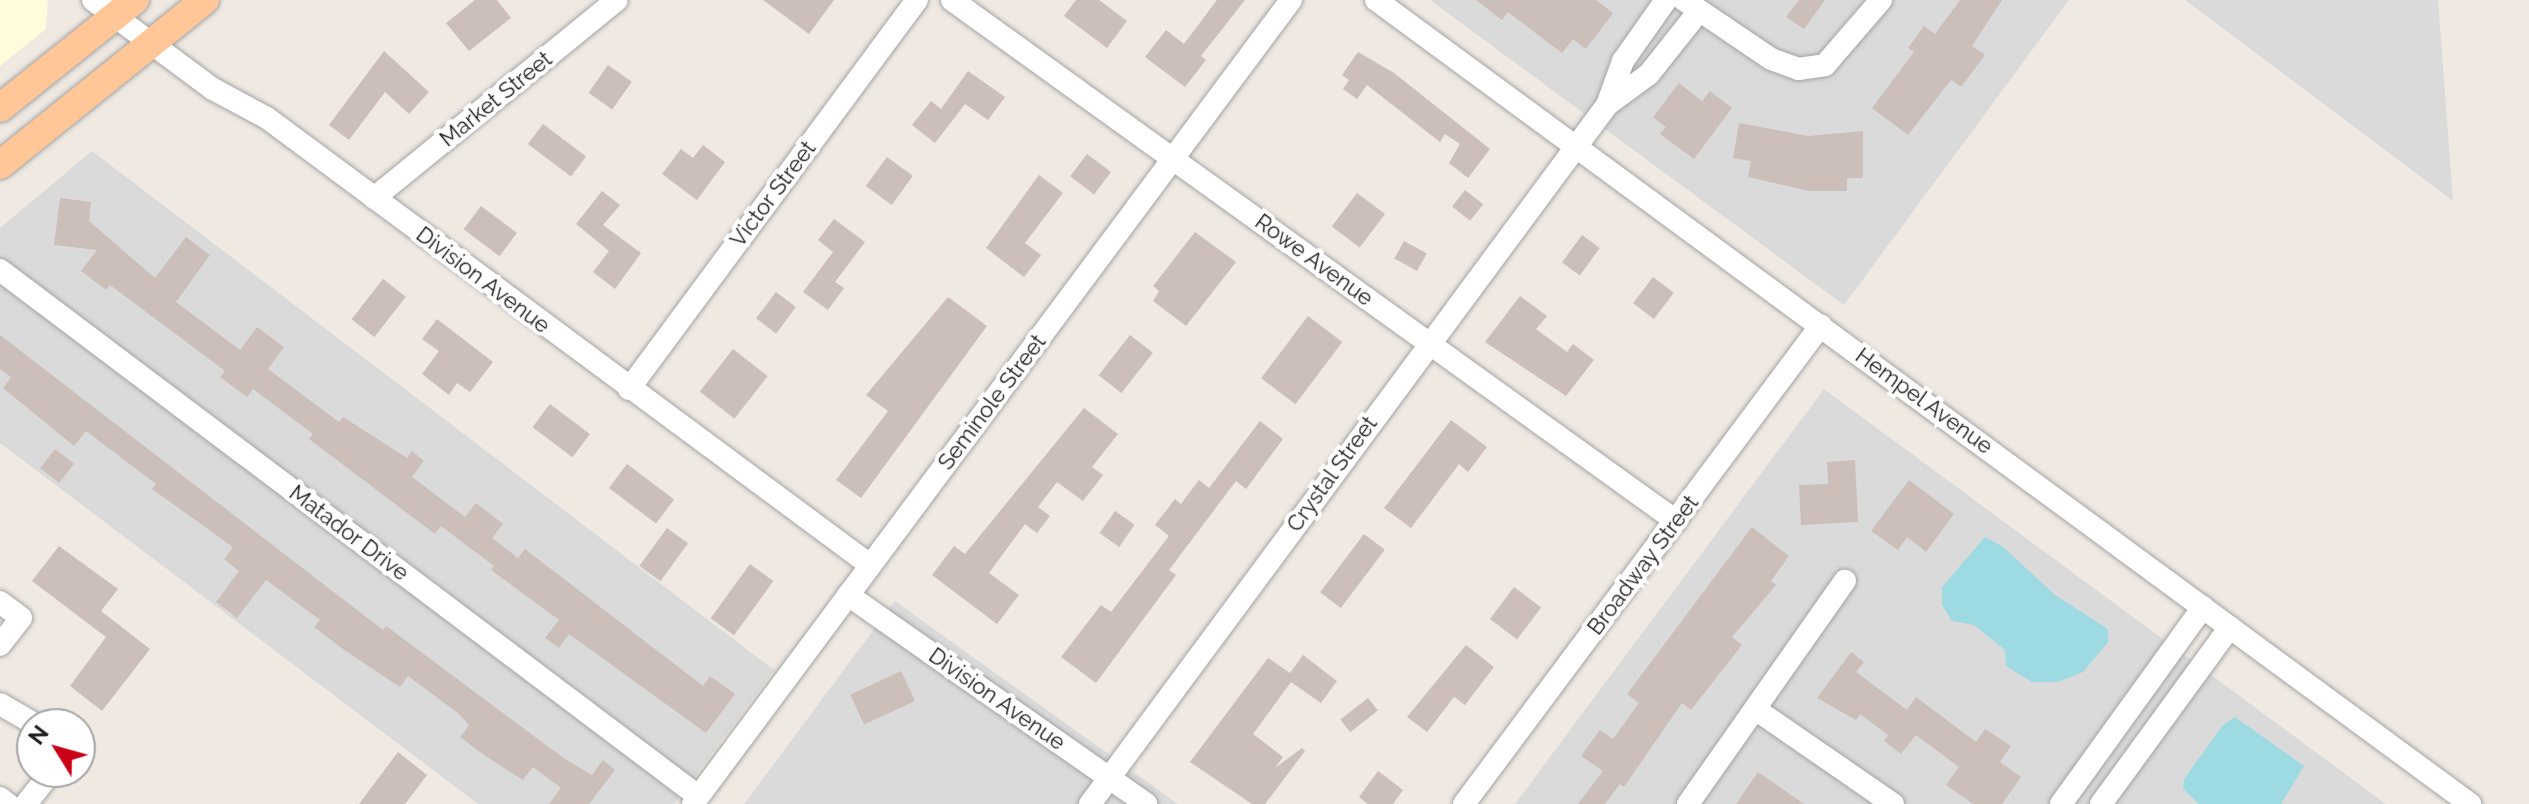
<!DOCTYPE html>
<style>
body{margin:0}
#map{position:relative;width:2529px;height:804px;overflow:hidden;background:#efe9e2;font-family:Raleway,sans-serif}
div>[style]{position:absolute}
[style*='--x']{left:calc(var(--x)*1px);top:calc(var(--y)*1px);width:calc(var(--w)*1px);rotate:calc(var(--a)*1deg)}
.residential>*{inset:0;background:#dbdada}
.education>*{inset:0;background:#fffbdb}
.water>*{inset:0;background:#9ddae2}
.building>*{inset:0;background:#ccbeb8;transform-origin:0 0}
.roads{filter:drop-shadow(0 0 2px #a4a4a4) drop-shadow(0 0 2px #a4a4a4)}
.minor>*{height:22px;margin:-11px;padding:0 11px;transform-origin:11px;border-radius:11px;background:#fff}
.major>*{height:28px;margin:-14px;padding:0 14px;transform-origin:14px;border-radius:14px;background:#ffc797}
span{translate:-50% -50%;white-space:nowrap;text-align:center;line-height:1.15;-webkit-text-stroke:8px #fff;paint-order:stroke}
.street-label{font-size:22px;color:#1d1d1d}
.north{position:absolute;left:16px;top:708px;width:80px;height:80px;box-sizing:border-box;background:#fff;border:2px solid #a5a5a5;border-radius:50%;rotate:307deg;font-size:22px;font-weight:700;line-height:32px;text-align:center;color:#1d1d1d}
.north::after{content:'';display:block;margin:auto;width:28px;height:36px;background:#ca0016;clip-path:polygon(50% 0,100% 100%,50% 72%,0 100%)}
</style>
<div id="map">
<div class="residential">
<i style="clip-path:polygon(1430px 0,2069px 0,1844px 305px)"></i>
<i style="clip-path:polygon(2185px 0,2438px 0,2453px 201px)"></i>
<i style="clip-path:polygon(92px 151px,774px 670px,674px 804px,478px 804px,0 443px,0 228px)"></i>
<i style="clip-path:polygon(1824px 389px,2386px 804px,1515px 804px)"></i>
<i style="clip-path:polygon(895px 601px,1178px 804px,744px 804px)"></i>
</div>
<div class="education">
<i style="clip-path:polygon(0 0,48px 0,46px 29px,0 66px)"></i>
</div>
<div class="water">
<i style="clip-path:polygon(1985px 537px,2002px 546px,2055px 595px,2108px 629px,2108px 642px,2083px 672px,2058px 682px,2032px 682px,2006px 666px,2005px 650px,1974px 625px,1952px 621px,1942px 605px,1942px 587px)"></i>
<i style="clip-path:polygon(2235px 717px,2304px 766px,2281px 804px,2199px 804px,2183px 789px,2184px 779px,2223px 725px)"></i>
</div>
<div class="building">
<i style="clip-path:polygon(475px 0,497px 0,511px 18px,469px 51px,446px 23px)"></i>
<i style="clip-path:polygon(763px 0,834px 0,809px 34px)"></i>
<i style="clip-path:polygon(1076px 0,1099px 0,1127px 21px,1107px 48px,1064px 16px)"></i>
<i style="clip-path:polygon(1217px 0,1245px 0,1201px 56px,1206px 60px,1185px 87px,1145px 57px,1166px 30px,1184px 44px)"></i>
<i style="clip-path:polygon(1476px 0,1596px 0,1613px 13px,1586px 49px,1573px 39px,1562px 53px,1508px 12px,1502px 20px)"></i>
<i style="clip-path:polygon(1799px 0,1825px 0,1804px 29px,1786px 17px)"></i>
<i style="clip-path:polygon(1960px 0,2002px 0,1972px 46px,1985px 55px,1961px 87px,1951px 80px,1908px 135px,1872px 108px,1914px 52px,1908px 48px,1924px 26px,1935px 34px)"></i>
<i style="clip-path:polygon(384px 51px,429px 92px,409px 114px,385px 92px,349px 140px,329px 125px)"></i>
<i style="clip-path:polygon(1358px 52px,1394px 73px,1490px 149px,1468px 178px,1449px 163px,1460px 144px,1445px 134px,1440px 142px,1367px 85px,1357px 99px,1343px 89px,1349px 80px,1342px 75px)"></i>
<i style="left:608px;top:65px;width:29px;height:34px;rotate:35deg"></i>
<i style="clip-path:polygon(968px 71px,1005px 97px,988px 120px,965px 104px,935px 143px,912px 125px,931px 101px,941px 109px)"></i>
<i style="clip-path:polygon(1679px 83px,1702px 101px,1710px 91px,1732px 108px,1694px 159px,1660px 134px,1666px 127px,1653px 117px)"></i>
<i style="clip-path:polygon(1739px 123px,1808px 136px,1863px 131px,1863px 178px,1847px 178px,1847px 191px,1809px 191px,1748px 177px,1751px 161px,1733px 158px)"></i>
<i style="left:543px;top:124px;width:54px;height:25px;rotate:37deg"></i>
<i style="clip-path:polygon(703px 145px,725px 162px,697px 200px,662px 174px,681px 149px,693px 158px)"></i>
<i style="left:1087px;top:154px;width:30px;height:28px;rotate:37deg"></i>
<i style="left:887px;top:157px;width:32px;height:36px;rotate:36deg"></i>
<i style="clip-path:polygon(1039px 175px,1063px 193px,1025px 243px,1041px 255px,1024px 277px,986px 248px)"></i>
<i style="left:1465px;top:190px;width:23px;height:21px;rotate:38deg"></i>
<i style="clip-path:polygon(602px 191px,620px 205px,603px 225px,641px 253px,615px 289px,593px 272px,609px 251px,576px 224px)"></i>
<i style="left:1357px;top:193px;width:35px;height:42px;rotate:37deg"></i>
<i style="clip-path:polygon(60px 198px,91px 202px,89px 221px,155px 278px,186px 237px,210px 255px,176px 302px,240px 350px,257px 327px,284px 347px,268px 369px,339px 422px,343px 417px,407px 458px,412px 451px,424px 461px,412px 477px,465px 517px,476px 503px,503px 524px,492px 538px,518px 558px,525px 549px,703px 686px,710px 676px,735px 694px,706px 733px,569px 634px,559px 648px,545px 638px,559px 620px,491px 570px,494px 566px,441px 526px,435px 534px,309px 439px,313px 434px,253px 389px,247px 397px,220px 377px,225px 371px,110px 285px,106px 290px,81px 271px,97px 250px,54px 245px)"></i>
<i style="left:481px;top:206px;width:45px;height:29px;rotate:37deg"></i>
<i style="clip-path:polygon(834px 219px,865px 242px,835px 282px,844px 288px,828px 310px,803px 292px,833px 252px,818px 240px)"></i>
<i style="clip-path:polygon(1195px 232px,1236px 262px,1186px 326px,1153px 301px,1159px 291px,1153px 286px)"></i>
<i style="left:1582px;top:235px;width:22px;height:34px;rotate:36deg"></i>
<i style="left:1404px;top:241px;width:26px;height:20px;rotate:29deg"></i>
<i style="left:1653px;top:277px;width:26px;height:33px;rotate:37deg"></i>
<i style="left:383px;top:279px;width:29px;height:51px;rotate:38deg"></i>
<i style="left:776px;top:292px;width:25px;height:33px;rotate:37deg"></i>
<i style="clip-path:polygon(1520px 296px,1547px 316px,1536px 329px,1567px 352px,1573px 344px,1594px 360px,1566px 396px,1485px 342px)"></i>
<i style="clip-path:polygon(948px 297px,987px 326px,861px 498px,836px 480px,888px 411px,866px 395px)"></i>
<i style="left:1308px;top:316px;width:43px;height:78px;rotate:37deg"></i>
<i style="clip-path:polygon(437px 319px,493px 362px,470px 392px,457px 383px,449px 395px,422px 374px,439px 351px,422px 339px)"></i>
<i style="clip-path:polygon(0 335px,383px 630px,386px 626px,565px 759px,592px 775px,603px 760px,615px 770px,589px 804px,549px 804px,561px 788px,533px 767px,523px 780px,484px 755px,460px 737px,469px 725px,458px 713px,408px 676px,400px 687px,343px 649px,314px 627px,320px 620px,266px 580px,237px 618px,216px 602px,239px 571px,224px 559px,233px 547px,152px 489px,156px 484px,86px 431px,74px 446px,3px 388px,11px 377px,0 369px)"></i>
<i style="left:1130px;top:335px;width:29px;height:51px;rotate:38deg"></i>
<i style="left:733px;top:349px;width:44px;height:54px;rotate:38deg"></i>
<i style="left:550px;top:404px;width:50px;height:29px;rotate:37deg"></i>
<i style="clip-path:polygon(1084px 408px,1118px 434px,1092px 467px,1103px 475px,1083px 501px,1057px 482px,1038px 507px,1050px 516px,1037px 533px,1025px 524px,989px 573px,1019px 595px,997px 624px,932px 575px,954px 546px,965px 554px)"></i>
<i style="clip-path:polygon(1451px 420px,1487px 447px,1468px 472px,1459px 464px,1411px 528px,1384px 508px)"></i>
<i style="clip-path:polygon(1260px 421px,1283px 439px,1246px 489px,1236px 481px,1169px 570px,1176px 575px,1096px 683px,1061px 657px,1101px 605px,1111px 612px,1169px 536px,1155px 525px,1175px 499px,1181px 504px,1199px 480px,1209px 488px)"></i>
<i style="left:55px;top:449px;width:24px;height:24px;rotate:38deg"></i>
<i style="clip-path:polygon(1855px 460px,1858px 522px,1801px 525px,1799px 485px,1828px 484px,1827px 462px)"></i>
<i style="left:627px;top:464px;width:59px;height:30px;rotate:37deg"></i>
<i style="clip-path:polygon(1909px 480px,1954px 514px,1926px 552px,1907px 537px,1898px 550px,1871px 531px)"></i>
<i style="left:1115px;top:511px;width:24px;height:27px;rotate:35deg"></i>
<i style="clip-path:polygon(1752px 527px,1789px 556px,1771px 581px,1776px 585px,1732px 637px,1742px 645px,1691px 710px,1682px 703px,1624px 787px,1620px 784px,1605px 804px,1578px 804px,1603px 771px,1581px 756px,1600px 730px,1613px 739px,1639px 703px,1627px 694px)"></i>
<i style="left:667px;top:528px;width:26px;height:47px;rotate:36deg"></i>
<i style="left:1364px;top:534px;width:26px;height:73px;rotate:37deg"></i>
<i style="clip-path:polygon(59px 546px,118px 589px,101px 611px,150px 649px,102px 711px,70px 686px,106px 637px,32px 581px)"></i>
<i style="left:750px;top:564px;width:29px;height:67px;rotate:36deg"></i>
<i style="left:1514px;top:587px;width:34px;height:40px;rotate:37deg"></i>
<i style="clip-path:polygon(1466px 645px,1494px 667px,1465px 705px,1454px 697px,1427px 732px,1407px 717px)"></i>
<i style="clip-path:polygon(1851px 652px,1864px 662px,1856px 672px,1907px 710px,1916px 697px,1976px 742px,1985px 729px,2011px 746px,2000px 762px,2021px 777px,2002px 804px,1973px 804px,1946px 785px,1959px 767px,1916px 735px,1901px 754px,1884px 741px,1888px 735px,1860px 714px,1856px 720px,1817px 698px)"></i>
<i style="clip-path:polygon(1303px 655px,1337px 681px,1321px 703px,1291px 682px,1253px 734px,1283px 757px,1275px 768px,1302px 748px,1305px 751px,1265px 804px,1252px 804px,1190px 762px,1268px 658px,1290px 673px)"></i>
<i style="left:901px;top:671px;width:33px;height:56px;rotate:65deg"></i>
<i style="left:1368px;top:698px;width:16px;height:35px;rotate:52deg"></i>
<i style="clip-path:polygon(398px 752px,427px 775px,405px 804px,359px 804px)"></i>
<i style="clip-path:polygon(1378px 771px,1403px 790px,1393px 804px,1368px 804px,1359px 797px)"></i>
<i style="clip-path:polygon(1758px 772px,1804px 804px,1736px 804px)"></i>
</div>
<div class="roads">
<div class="minor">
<i style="--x:93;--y:0;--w:149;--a:36.6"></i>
<i style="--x:213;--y:89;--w:61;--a:28.2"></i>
<i style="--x:267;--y:118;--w:751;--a:36.55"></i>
<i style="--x:952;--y:0;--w:892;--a:35.74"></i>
<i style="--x:1376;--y:0;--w:1358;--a:36.31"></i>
<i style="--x:1684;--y:0;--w:105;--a:34.1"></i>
<i style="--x:1771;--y:59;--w:29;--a:20"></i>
<i style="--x:1798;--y:69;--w:27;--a:-8"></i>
<i style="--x:1825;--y:65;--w:86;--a:-49.3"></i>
<i style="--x:1607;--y:105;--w:52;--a:-36.4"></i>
<i style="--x:1649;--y:74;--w:80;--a:-51.6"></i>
<i style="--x:374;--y:198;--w:313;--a:-39.2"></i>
<i style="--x:0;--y:270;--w:874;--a:37"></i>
<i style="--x:629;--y:389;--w:484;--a:-53.5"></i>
<i style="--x:848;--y:595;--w:364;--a:35"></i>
<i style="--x:0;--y:602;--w:26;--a:37"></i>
<i style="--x:21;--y:618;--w:34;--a:128"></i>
<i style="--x:0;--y:704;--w:39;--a:30"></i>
<i style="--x:1758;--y:711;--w:164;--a:34.6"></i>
<i style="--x:0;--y:798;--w:10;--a:37"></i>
<i style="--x:26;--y:804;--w:41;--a:-52"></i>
<i style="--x:693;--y:804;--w:1002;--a:-53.36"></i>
<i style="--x:1090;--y:804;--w:869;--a:-53.51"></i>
<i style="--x:1607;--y:105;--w:47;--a:-70"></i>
<i style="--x:1623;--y:61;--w:75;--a:-54.8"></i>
<i style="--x:1464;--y:804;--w:597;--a:-53.3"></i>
<i style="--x:1688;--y:804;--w:273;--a:-54.9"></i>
<i style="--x:2061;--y:804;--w:243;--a:-54.2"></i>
<i style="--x:2101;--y:804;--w:219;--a:-53.9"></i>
</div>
<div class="major">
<i style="--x:0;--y:108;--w:173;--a:-38.7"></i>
<i style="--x:0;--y:165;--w:263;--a:-38.8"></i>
</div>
</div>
<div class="street-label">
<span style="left:496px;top:99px;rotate:-39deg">Market Street</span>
<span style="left:773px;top:194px;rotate:-53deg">Victor Street</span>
<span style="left:1314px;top:260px;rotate:36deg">Rowe Avenue</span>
<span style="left:483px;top:280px;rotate:37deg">Division Avenue</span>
<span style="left:1924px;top:401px;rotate:36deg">Hempel Avenue</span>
<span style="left:992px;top:402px;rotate:-53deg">Seminole Street</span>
<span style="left:1332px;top:474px;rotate:-54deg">Crystal Street</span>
<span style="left:349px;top:533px;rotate:37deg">Matador Drive</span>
<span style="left:1643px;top:565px;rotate:-53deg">Broadway Street</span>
<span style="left:997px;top:699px;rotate:35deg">Division Avenue</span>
</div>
<div class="north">N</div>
</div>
